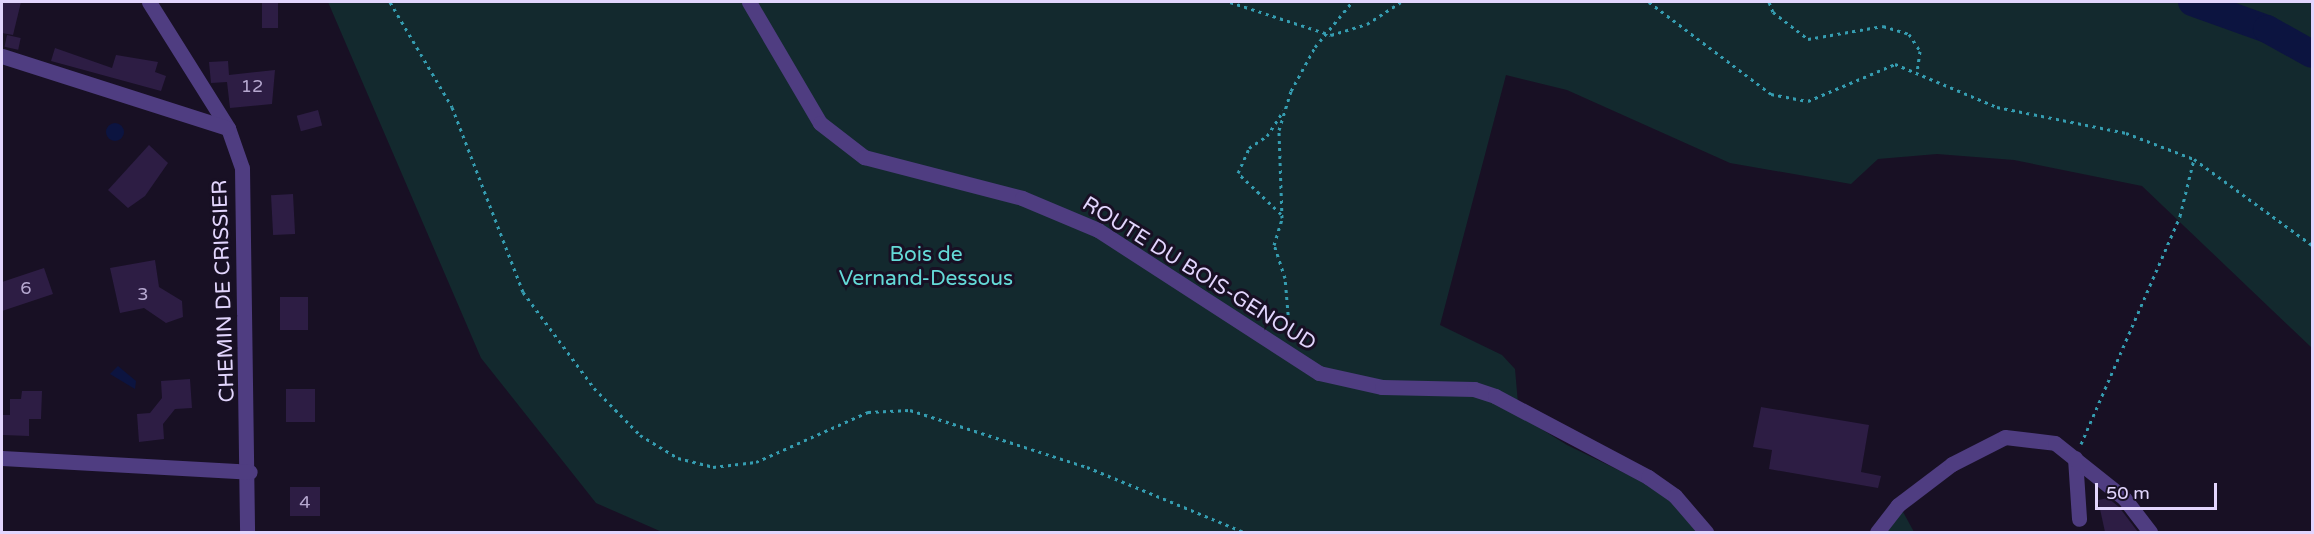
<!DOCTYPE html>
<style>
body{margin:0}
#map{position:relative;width:2314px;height:534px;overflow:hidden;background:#181024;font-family:"Varela Round",sans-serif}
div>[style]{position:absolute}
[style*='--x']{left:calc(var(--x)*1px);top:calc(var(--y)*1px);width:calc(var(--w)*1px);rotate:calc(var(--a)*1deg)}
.green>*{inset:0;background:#13292e}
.water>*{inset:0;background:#0c1440}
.round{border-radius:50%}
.river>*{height:28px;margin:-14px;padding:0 14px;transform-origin:14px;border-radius:14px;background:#0c1440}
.building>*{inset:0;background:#2d1d44;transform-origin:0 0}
.path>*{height:3px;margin-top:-1.5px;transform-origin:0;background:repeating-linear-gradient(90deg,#359db1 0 3px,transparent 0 7.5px)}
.minor>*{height:15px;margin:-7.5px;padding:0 7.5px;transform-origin:7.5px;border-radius:7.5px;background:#4f3d81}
span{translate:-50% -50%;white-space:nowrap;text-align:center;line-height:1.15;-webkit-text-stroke:6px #181024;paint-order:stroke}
.number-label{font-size:18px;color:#b5a7cf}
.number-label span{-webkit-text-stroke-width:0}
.park-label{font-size:21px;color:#64dad7}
.street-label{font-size:21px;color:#e2d5fd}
.frame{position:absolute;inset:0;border:3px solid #e2d5fd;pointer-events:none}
.scale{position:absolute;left:2095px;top:483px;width:122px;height:27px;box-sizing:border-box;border:3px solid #e2d5fd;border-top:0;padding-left:8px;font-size:18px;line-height:21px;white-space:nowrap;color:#e2d5fd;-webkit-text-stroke:4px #181024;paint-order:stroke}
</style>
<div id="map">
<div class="green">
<i style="clip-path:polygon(328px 2px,2312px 2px,2312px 348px,2142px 186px,2014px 160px,1937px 154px,1878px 159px,1851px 184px,1730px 163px,1567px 90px,1506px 75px,1440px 325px,1502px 355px,1515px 369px,1519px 415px,1567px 445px,1645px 483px,1672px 501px,1698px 532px,662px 532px,596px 503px,481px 358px)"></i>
<i style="clip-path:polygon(1902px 510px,1914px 532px,1885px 532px)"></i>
</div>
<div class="water">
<i class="round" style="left:106px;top:123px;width:18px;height:18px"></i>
<i style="clip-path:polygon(118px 366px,136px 381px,135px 389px,110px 374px)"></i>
</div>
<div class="river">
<i style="--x:2192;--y:2;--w:80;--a:19.8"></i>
<i style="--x:2267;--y:29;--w:51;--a:29.1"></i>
</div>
<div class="building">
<i style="clip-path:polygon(2px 2px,21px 2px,13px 35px,2px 33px)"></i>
<i style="left:262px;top:2px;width:16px;height:26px"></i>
<i style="left:7px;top:35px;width:14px;height:12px;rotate:12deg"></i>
<i style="clip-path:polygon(55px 48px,112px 68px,116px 55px,158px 62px,155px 72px,166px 76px,161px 91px,51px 61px)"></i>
<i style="clip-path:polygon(228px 61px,229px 75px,275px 70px,272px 104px,230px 108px,227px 82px,211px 83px,209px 62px)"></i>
<i style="left:318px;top:110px;width:16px;height:22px;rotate:75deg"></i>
<i style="clip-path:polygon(149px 145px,168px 163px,145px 196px,128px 208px,108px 190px)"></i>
<i style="left:293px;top:194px;width:40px;height:22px;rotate:87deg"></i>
<i style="clip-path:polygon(155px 260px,159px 287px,182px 301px,183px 317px,166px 323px,144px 308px,120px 313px,110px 268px)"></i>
<i style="clip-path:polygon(44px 268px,53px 294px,2px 311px,2px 282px)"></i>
<i style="left:308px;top:297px;width:33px;height:28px;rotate:90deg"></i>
<i style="clip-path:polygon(190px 379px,192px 408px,175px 409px,163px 424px,164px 439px,139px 442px,137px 414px,150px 413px,162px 398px,161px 381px)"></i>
<i style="left:315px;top:389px;width:33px;height:29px;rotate:90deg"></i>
<i style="clip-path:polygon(22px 391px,42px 391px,41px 419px,29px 419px,29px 436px,3px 435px,3px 415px,10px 415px,10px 399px,21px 399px)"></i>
<i style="clip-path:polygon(1761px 407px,1869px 425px,1861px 472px,1881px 476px,1878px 488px,1769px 469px,1772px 450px,1753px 447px)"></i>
<i style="left:320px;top:487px;width:29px;height:30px;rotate:90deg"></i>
<i style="clip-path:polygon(2108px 498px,2119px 507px,2138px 532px,2105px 532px,2098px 500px)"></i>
</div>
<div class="path">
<i style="--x:390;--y:2;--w:122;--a:59.4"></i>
<i style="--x:452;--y:107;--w:198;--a:69"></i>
<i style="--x:523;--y:292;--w:119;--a:53.5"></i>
<i style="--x:594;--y:388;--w:66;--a:45.6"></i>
<i style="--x:640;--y:435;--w:44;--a:31.2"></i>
<i style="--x:678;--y:458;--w:36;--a:14"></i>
<i style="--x:713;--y:467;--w:43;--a:-6.6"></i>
<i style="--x:756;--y:462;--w:123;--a:-24.1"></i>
<i style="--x:868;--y:412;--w:42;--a:-2.7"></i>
<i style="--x:910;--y:410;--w:186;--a:17.9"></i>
<i style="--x:1087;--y:467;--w:170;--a:22.5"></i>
<i style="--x:1230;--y:2;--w:106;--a:18.1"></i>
<i style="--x:1331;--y:35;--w:38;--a:-17"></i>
<i style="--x:1367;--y:24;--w:40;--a:-32.9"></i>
<i style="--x:1649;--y:2;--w:153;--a:37"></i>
<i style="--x:1771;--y:94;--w:38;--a:11"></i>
<i style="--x:1808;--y:101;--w:95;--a:-23"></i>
<i style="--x:1895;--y:64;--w:111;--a:22.9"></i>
<i style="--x:1997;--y:107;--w:132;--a:11.4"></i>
<i style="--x:2126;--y:133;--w:73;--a:20.9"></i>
<i style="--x:2194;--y:159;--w:146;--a:36.1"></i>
<i style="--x:1769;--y:2;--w:11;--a:68"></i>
<i style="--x:1773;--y:12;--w:44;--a:37.6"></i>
<i style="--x:1808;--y:39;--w:76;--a:-9.8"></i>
<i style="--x:1883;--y:26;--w:27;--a:17"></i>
<i style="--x:1909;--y:34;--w:20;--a:57"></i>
<i style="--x:1920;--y:51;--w:22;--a:98"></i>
<i style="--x:1281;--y:214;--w:59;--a:-136.4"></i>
<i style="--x:1238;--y:173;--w:27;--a:-66"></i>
<i style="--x:1249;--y:148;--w:22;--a:-34"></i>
<i style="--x:1267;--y:136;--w:30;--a:-57"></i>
<i style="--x:1290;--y:337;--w:59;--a:-94.8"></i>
<i style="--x:1285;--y:278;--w:35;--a:-108"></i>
<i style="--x:1274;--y:245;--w:28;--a:-73"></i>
<i style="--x:1282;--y:218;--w:88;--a:-92"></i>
<i style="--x:1279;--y:130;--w:41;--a:-72.9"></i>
<i style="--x:1291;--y:91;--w:50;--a:-61.4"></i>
<i style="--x:1315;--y:47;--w:58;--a:-50.6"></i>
<i style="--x:2081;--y:444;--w:249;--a:-66.5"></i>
<i style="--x:2180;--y:216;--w:59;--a:-76.2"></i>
</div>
<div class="minor">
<i style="--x:149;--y:2;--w:149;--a:57.9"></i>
<i style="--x:228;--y:128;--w:42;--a:70.7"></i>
<i style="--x:242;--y:168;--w:364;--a:89.2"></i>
<i style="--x:749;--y:2;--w:140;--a:59.6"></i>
<i style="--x:820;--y:123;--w:56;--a:37.7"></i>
<i style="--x:864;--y:157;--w:163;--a:14.5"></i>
<i style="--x:1022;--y:198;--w:82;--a:22.8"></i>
<i style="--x:1098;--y:230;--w:263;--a:32.9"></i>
<i style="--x:1319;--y:373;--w:65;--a:12.5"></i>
<i style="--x:1382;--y:387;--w:92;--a:1.2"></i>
<i style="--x:1474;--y:389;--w:22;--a:18"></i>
<i style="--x:1495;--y:396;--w:173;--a:27.9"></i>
<i style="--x:1648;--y:477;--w:33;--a:35"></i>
<i style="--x:1675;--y:496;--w:48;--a:49.3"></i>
<i style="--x:2;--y:56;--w:237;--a:17.7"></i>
<i style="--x:2;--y:458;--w:248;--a:3.2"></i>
<i style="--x:2075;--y:458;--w:61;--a:86.2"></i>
<i style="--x:1877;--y:532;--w:34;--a:-52"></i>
<i style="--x:1898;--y:505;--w:68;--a:-37.2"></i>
<i style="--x:1952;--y:464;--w:59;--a:-27"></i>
<i style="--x:2005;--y:437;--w:50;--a:6.8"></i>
<i style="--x:2055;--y:443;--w:88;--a:38.6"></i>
<i style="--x:2124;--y:498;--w:43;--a:52.6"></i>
</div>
<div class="number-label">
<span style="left:252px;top:86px">12</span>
<span style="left:26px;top:288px">6</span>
<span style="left:143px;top:294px">3</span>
<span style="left:305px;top:502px">4</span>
</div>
<div class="park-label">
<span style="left:926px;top:267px">Bois de<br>Vernand-Dessous</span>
</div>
<div class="street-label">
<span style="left:1199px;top:274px;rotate:32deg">ROUTE DU BOIS-GENOUD</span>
<span style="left:224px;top:291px;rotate:-92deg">CHEMIN DE CRISSIER</span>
</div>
<div class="frame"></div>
<div class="scale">50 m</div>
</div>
